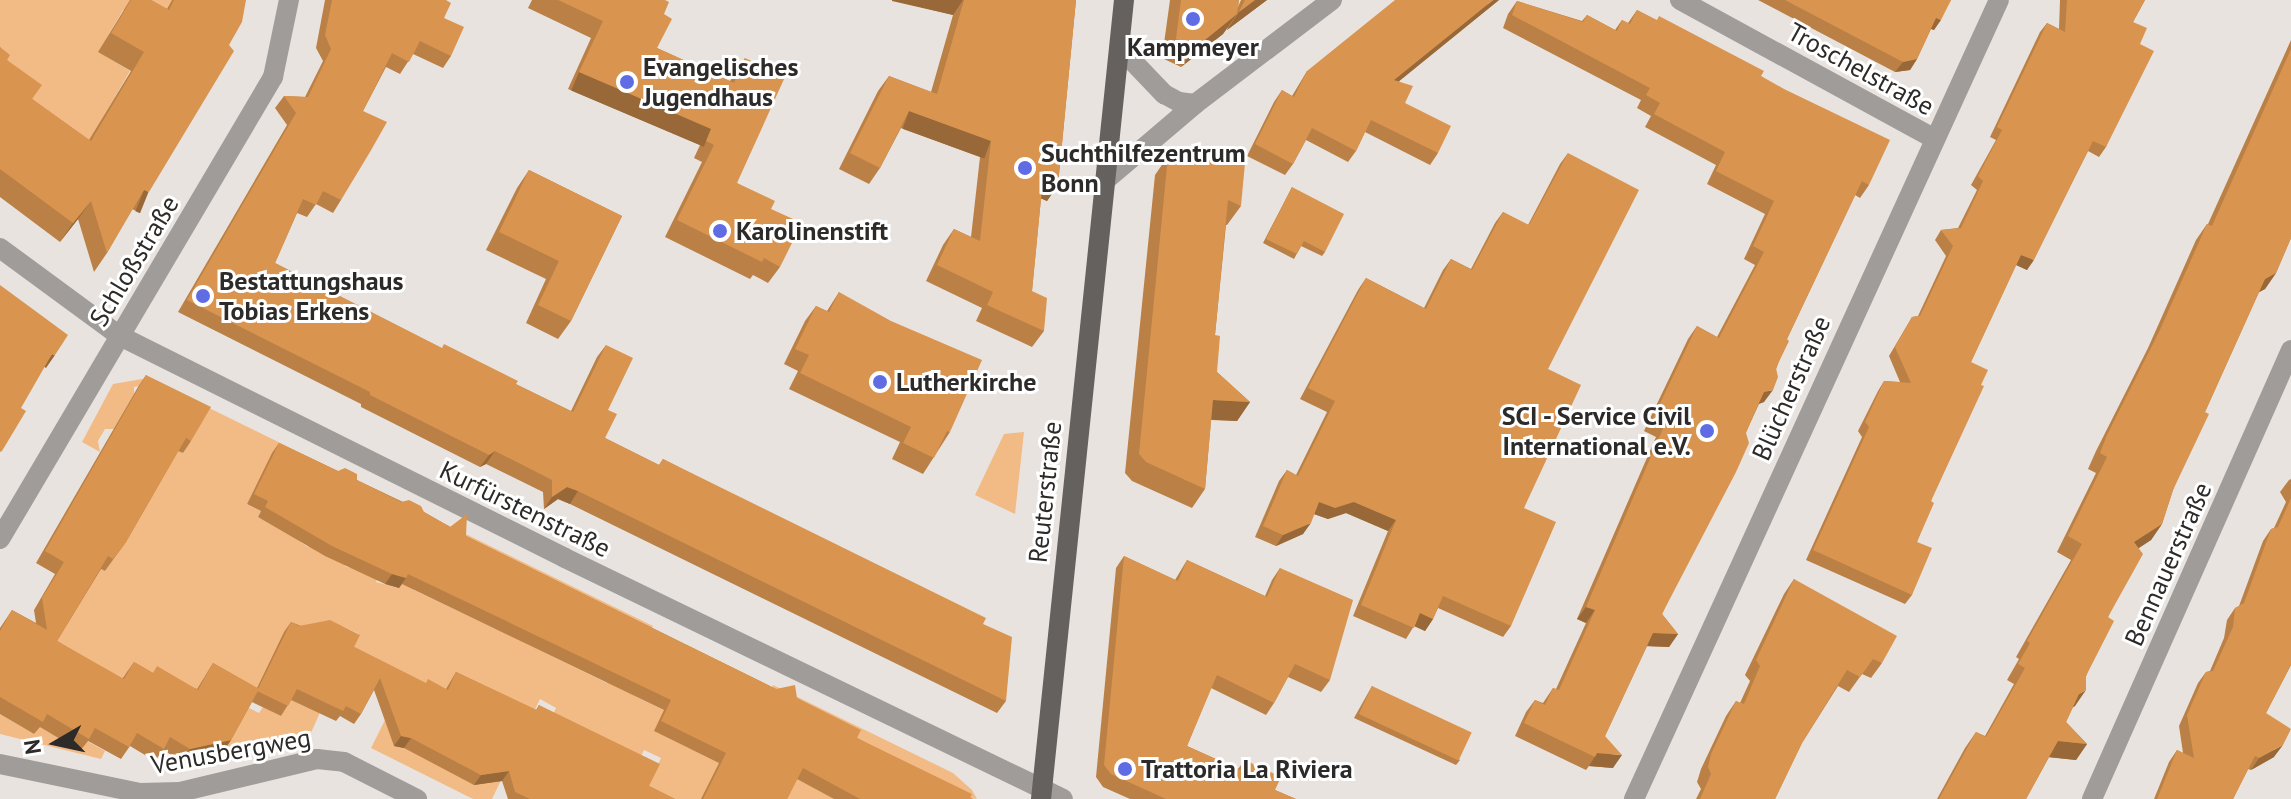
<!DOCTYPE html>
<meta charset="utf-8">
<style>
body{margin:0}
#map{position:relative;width:2291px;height:799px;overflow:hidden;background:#e8e3df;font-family:"PT Sans",sans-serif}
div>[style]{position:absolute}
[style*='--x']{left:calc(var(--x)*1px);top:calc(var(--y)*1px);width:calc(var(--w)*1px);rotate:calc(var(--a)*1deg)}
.green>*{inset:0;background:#f2bb86}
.street>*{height:20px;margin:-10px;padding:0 10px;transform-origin:10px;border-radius:10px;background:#9f9c9a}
.primary>*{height:20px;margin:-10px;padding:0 10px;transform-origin:10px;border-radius:10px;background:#65615e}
.wall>*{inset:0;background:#bb8045}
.shaded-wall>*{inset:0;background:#986838;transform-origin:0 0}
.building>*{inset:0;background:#d99550;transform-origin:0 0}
.dots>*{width:22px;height:22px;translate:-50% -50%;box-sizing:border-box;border:4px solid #fff;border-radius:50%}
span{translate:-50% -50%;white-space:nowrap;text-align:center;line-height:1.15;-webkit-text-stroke:6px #fff;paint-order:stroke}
.poi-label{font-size:26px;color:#2d2b2a;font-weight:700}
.left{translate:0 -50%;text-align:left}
.right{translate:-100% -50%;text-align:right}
.street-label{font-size:26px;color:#2d2b2a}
.north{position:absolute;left:16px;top:703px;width:80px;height:80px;-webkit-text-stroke:6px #fff;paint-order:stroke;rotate:261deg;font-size:22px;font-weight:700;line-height:32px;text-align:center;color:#2d2b2a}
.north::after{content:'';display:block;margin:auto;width:28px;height:36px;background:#2d2b2a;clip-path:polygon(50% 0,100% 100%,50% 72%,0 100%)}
</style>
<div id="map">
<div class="green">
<i style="clip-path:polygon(0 0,174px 0,165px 13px,123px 10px,110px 32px,99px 52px,130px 71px,83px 152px,0 83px)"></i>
<i style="clip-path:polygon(evenodd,148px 378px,653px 626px,631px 672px,643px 679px,635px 696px,676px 716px,667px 737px,691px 749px,701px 729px,715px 736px,711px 746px,724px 753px,710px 782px,718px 786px,723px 788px,741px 752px,827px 793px,837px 774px,841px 775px,854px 740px,790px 708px,788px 701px,768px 698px,773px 685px,953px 773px,972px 790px,977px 799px,945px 795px,903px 774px,907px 767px,894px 761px,890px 768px,879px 763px,872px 776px,864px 772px,852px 799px,647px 799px,642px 797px,661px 758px,644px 750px,628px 783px,599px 769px,607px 751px,594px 745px,586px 763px,540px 741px,556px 708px,540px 699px,492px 799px,473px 799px,371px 748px,401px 688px,385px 680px,386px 676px,347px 657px,359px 634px,342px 626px,336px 636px,324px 630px,318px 641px,293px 632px,291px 635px,284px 633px,251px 701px,205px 676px,190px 702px,149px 678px,144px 685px,125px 674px,115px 692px,92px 678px,86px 686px,44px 662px,100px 568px,105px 571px,118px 553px,177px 450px,183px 453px,202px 419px,146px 391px,145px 385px,134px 387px,134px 394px,114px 429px,105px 429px,98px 441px,100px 452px,82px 442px,113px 384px,148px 378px,273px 453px,328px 481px,338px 478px,349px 483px,350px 490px,362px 497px,395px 512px,402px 510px,414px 516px,419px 525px,427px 530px,398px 588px,376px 582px,381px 571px,366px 564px,362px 570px,347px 567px,340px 562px,344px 553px,313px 538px,308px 547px,289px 534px,293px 528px,280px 521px,277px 526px,258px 517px,261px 511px,247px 504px,273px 453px,148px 378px,447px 534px,475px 556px,494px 565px,504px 568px,510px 565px,520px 570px,523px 578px,514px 597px,518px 599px,511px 612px,506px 611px,496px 629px,414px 590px,426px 554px,430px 555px,439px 536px,447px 534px,148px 378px,551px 591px,632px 631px,623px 650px,628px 653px,621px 667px,616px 665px,607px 683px,525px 643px,534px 624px,529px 622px,536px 607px,541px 609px,551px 591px,148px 378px,450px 683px,490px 702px,482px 721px,503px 732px,479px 784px,393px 741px,404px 724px,401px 722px,409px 705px,413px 706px,421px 690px,441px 700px,450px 683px)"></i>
<i style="clip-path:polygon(1024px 432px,1015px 514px,975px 495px,1004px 434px)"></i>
<i style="clip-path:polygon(290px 699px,306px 707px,310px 702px,322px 708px,310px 735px,223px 752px,247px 707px,259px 713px,263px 707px,281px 716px)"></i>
<i style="clip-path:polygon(0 714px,34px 734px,39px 726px,80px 751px,87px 741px,105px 751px,101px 759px,0 734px)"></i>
</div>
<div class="street">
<i style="--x:1680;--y:0;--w:288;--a:28.6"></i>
<i style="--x:1120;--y:48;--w:64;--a:46.3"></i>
<i style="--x:1164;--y:94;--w:17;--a:28"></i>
<i style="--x:1179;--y:102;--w:16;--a:7"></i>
<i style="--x:1107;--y:179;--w:116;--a:-40.4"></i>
<i style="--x:1195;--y:104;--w:172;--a:-37.2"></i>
<i style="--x:0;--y:248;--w:149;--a:36.3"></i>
<i style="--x:120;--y:336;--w:497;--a:26.5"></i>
<i style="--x:565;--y:558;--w:553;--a:25.82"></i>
<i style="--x:0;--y:539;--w:537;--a:-59.42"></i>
<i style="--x:273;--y:77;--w:79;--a:-78.3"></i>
<i style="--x:0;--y:764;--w:143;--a:11.7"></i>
<i style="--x:140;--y:793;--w:40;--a:-1.4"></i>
<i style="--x:180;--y:792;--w:141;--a:-13.5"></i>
<i style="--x:317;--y:759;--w:27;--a:6"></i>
<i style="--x:344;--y:762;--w:82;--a:26.9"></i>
<i style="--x:1634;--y:799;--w:878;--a:-65.45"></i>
<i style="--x:2092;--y:799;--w:491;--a:-66.1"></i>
</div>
<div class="primary">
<i style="--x:1041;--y:799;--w:803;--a:-84.07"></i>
</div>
<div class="wall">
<i style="clip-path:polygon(130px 0,151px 0,167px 9px,172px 0,246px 0,136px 211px,132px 209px,107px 253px,94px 272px,78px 219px,60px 242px,0 197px,0 47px,7px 60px,32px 99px,89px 140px,131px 71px,98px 52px)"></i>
<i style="clip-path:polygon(325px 0,446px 0,444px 18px,451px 56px,443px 68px,413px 54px,400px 74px,386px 67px,363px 111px,341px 200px,333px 213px,316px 204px,307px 217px,297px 213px,275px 263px,441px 348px,571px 411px,597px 357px,606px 345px,608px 410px,605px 438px,659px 465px,663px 459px,983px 624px,1006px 701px,997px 713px,570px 504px,558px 499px,544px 509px,543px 492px,486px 464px,480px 467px,361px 407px,361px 404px,178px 312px,287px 125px,275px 108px,284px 96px,305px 97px,323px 61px,316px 48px)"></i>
<i style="clip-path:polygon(532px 0,665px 0,657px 48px,730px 81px,745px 58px,737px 183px,771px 209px,780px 267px,768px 283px,753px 275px,750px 279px,665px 237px,702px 162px,694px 158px,700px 145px,568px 89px,591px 38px,528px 8px)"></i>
<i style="clip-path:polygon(892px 0,1076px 0,1058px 185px,1047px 201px,1041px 198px,1032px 291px,1044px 331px,1032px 347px,976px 321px,982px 308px,926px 281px,943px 245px,954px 229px,971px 237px,980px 157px,901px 128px,880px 168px,869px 184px,839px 169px,878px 91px,889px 76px,931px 92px,953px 15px)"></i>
<i style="clip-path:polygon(1170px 0,1239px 0,1238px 7px,1241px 0,1267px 0,1227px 30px,1228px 27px,1223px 34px,1181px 67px,1162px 58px)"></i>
<i style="clip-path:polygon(1499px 0,1399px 81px,1405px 103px,1438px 153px,1430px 165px,1365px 132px,1356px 151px,1348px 162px,1306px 140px,1293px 164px,1285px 175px,1247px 156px,1274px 102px,1282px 90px,1292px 96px,1307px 71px)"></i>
<i style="clip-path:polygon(1758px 0,1951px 0,1934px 30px,1931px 29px,1917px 59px,1910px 70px,1895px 72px)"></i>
<i style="clip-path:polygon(2060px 0,2145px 0,2133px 22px,2140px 44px,2106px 147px,2099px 157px,2088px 151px,2027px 270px,2016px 265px,1971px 362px,1931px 501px,1917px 542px,1912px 595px,1905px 604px,1806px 560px,1862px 437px,1858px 431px,1878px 391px,1884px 381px,1900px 382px,1889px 356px,1912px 317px,1918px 316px,1946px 256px,1935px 240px,1941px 230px,1958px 228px,1977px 190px,1971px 185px,1996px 140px,1990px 137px,2040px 32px,2047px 23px,2059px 29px)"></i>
<i style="clip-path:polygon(1517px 1px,1582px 21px,1587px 15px,1615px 30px,1622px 20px,1628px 23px,1637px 10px,1761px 76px,1869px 185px,1860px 198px,1855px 195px,1787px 339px,1764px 402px,1759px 404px,1662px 614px,1678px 634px,1669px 647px,1647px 646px,1605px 736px,1613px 768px,1589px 766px,1586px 770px,1515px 736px,1526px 712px,1535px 700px,1543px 703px,1553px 688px,1556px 689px,1586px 623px,1577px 619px,1656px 437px,1644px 431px,1688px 339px,1697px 326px,1717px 337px,1755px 265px,1744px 259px,1765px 214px,1707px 184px,1716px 165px,1645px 127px,1651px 116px,1637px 108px,1641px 100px,1503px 28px,1508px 14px)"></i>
<i style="clip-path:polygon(2291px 40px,2291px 238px,2276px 273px,2265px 289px,2259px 292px,2205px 412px,2173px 490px,2162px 524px,2151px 540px,2139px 548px,2108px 617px,2075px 706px,2073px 707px,2066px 722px,2087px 744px,2076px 760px,2049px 757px,2026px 799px,1937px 799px,1965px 748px,1976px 732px,1985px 736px,2014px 684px,2007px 680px,2019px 659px,2016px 657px,2071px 560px,2057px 552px,2096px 473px,2088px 469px,2096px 451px,2148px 348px,2196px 240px,2207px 224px,2208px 224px)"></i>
<i style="clip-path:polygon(1568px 153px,1548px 369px,1524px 508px,1511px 626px,1503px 637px,1438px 608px,1433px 619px,1425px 631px,1414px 626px,1406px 639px,1353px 616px,1388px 531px,1346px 513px,1328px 519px,1314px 514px,1303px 534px,1276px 546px,1255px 537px,1279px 481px,1287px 470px,1296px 475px,1327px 412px,1300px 399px,1358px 290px,1366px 278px,1424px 308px,1443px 270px,1451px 259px,1471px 269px,1495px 223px,1503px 212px,1528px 225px,1560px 164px)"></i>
<i style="clip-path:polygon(1168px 156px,1241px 206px,1227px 225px,1226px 225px,1215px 335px,1217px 372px,1250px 402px,1237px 421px,1211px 420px,1205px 489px,1192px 508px,1132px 481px,1125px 473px,1155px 175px)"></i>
<i style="clip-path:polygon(529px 170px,622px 216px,571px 321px,558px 339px,526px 323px,546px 279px,486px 250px,517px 188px)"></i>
<i style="clip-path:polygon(1292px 187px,1325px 252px,1322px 256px,1301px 246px,1294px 259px,1263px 243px)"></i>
<i style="clip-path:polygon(839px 292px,950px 432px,923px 474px,892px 459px,900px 442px,789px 389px,798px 371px,784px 364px,805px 321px,816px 306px,827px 311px)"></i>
<i style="clip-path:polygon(146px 375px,191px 441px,183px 453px,178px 451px,126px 542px,105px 571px,101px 569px,57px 641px,122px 679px,134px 662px,153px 673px,197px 689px,213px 663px,257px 688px,284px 632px,291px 622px,354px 647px,425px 683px,446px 689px,456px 672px,536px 710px,539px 705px,649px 786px,675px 799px,508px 799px,502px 781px,474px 785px,404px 748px,394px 746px,374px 690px,361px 714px,354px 724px,340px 716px,336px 721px,291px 700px,281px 716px,252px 702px,231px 740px,223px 752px,182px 761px,163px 750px,155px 761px,130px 746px,121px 759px,88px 741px,80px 751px,40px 727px,34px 734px,0 714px,0 628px,12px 610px,36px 623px,34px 610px,55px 574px,36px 563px,138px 387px)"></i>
<i style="clip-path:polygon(279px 443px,424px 512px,466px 536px,776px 689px,797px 698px,857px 738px,973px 799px,834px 799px,797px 779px,787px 799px,701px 799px,719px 763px,654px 731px,664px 710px,402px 584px,399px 588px,385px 584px,325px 556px,258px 517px,261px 511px,247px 504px,272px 453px)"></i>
<i style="clip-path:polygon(2291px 479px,2291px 665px,2266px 713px,2274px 757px,2251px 770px,2248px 769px,2233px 799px,2154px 799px,2169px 762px,2177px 750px,2183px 753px,2179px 726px,2198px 683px,2206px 672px,2210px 671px,2224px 638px,2227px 620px,2235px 608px,2239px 606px,2263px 541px,2271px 529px,2274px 528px,2286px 502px,2280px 492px,2289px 480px)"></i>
<i style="clip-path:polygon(1124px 556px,1175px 580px,1187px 560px,1265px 596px,1272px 580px,1280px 568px,1330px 680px,1321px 692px,1288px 677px,1274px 703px,1266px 715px,1211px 688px,1187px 746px,1238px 769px,1245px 760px,1275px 790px,1296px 799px,1130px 799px,1103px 787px,1096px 777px,1116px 568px)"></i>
<i style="clip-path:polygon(1794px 579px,1882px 663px,1871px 678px,1862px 674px,1849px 692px,1838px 686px,1802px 743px,1775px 799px,1696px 799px,1701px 789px,1697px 782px,1701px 769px,1726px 716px,1736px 701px,1740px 703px,1750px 681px,1745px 675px,1784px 594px)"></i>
<i style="clip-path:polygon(1372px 686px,1460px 760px,1456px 765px,1354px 718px)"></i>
</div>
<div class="shaded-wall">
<i style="clip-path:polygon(892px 0,963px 0,953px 15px,892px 1px)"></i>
<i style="clip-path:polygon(1255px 0,1267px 0,1227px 30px,1239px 12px)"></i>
<i style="clip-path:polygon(1493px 0,1499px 0,1387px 91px,1394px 80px)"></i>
<i style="clip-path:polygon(1237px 14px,1223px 34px,1181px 67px,1195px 48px)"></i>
<i style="clip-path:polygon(1936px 18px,1941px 20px,1934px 30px,1929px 28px)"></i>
<i style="clip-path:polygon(1917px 59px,1910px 70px,1895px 72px,1903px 62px)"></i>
<i style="left:579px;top:72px;width:144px;height:20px;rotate:23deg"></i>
<i style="left:909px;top:111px;width:87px;height:19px;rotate:20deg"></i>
<i style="clip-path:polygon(1043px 179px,1058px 185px,1047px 201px,1032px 195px)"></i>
<i style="left:144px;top:190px;width:5px;height:23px;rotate:22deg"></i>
<i style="clip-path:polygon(91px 201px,78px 219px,60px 242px,73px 223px)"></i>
<i style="clip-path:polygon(2021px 255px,2034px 260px,2027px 270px,2014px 264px)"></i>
<i style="clip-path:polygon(2276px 273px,2265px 289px,2254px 295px,2265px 279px)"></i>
<i style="clip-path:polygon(52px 354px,55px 355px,46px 368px,43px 366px)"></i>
<i style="clip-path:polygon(1773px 390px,1764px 402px,1755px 405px,1764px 392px)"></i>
<i style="clip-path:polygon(1213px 400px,1250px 402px,1237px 421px,1200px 419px)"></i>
<i style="clip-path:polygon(495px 451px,486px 464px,480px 467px,489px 455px)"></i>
<i style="clip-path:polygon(567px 487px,578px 491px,570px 504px,558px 499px,544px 509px,552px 497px)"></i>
<i style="clip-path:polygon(1319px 502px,1354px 502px,1396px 520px,1388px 531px,1346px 513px,1328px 519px,1311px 513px)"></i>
<i style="clip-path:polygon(1311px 523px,1303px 534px,1276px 546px,1283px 535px)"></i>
<i style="clip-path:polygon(2162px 524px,2151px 540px,2123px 558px,2134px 542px)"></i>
<i style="clip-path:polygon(392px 574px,406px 578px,399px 588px,385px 584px)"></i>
<i style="clip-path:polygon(1586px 607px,1595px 610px,1586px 623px,1577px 619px)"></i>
<i style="clip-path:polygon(1420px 613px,1433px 619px,1425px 631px,1412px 625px)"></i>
<i style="clip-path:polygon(1653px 633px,1678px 634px,1669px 647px,1644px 646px)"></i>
<i style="clip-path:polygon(2086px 690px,2075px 706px,2068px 710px,2079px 694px)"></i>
<i style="clip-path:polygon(401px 736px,411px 738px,404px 748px,394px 746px)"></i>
<i style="clip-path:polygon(231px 740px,223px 752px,182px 761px,190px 749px)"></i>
<i style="clip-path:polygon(2058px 741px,2087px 744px,2076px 760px,2047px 757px)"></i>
<i style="clip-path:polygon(2283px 745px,2274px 757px,2251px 770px,2259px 758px)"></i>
<i style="clip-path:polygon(1597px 753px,1622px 755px,1613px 768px,1589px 766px)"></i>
<i style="clip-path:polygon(509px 771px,502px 781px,474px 785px,481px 775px)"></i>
</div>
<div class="building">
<i style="clip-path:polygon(131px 0,151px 0,169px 10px,174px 0,246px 0,242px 22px,229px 45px,234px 51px,149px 192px,144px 190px,107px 253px,91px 201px,73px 223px,0 169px,0 47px,10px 55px,7px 60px,42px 85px,32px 99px,91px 141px,144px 52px,111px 33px)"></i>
<i style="clip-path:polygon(332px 0,446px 0,451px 3px,444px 18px,464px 27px,451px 56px,420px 41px,409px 62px,392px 53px,363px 111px,387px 122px,370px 152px,341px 200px,323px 191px,316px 205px,303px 199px,275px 263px,442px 348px,444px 344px,518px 381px,516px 384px,573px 412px,606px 345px,633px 358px,608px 410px,617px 414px,605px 438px,659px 465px,663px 459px,986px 618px,983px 624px,1012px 637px,1006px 701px,578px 491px,567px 487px,552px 497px,552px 480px,495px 451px,489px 455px,370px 395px,370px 392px,187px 300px,296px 113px,284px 96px,308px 97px,331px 49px,325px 35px)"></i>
<i style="clip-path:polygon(558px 0,665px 0,669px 2px,664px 14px,672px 19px,657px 48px,734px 83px,745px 58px,785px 77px,737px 183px,775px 201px,771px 209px,802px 223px,780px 267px,764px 258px,762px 262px,677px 220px,714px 145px,706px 141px,711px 129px,579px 72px,603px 21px)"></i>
<i style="clip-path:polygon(964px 0,1076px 0,1058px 185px,1043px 179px,1032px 291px,1047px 298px,1044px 331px,987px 305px,993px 292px,937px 265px,954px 229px,980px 241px,991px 141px,909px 111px,880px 168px,850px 153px,889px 76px,937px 94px)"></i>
<i style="clip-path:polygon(1181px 0,1239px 0,1237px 14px,1195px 48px,1176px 39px)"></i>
<i style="clip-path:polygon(1245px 0,1255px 0,1239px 12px)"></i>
<i style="clip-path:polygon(1395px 0,1493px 0,1394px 80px,1413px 86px,1405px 103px,1451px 126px,1438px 153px,1371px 120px,1356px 151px,1312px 128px,1293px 164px,1255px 144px,1282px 90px,1294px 97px,1307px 71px)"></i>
<i style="clip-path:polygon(1785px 0,1951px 0,1941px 20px,1936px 18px,1917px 59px,1903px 62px)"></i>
<i style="clip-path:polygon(2067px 0,2145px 0,2133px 22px,2147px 28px,2140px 44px,2154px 51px,2106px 147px,2093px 141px,2034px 260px,2021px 255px,1971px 362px,1988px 370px,1981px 385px,1984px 386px,1931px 501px,1934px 503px,1917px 542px,1932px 548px,1912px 595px,1813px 550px,1869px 427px,1865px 422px,1884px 381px,1911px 383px,1895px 347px,1912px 317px,1920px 316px,1953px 246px,1941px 230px,1961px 228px,1983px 181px,1978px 176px,2002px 130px,1997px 127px,2047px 23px,2065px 32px)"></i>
<i style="clip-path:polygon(1517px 1px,1583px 22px,1587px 15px,1617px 31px,1622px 20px,1630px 24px,1637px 10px,1657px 20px,1659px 16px,1764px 71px,1761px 76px,1784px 89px,1890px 140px,1869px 185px,1862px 181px,1787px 339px,1789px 341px,1776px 368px,1778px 377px,1773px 390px,1764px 392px,1754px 414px,1746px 433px,1749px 443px,1736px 472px,1662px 614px,1678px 634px,1653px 633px,1605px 736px,1622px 755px,1597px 753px,1595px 757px,1524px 723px,1535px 700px,1545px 705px,1553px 688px,1559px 690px,1595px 610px,1586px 607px,1665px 424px,1653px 418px,1697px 326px,1719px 338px,1764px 252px,1753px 246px,1774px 201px,1716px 171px,1725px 152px,1654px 114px,1660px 103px,1646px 95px,1650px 88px,1512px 15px)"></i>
<i style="clip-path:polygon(2291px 49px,2291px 238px,2276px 273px,2265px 279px,2205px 412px,2209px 414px,2173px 490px,2162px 524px,2134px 542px,2143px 554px,2108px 617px,2114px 621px,2086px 676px,2086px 690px,2079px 694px,2066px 722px,2087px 744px,2058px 741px,2026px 799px,1939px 799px,1976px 732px,1986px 737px,2025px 668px,2018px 664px,2030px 643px,2027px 641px,2082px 544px,2068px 536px,2107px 457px,2100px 453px,2107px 435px,2159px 332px,2207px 224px,2212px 226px)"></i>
<i style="clip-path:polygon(1568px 153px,1639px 190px,1548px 369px,1581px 385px,1524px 508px,1556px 522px,1511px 626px,1443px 596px,1433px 619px,1420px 613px,1414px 628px,1361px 605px,1396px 520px,1354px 502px,1335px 508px,1319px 502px,1311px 523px,1283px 535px,1263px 526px,1287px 470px,1298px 476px,1335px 401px,1308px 388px,1366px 278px,1426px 309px,1451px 259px,1472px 270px,1503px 212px,1529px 225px)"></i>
<i style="clip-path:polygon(1168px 156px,1245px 163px,1241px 206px,1228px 200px,1215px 335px,1220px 336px,1217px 372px,1250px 402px,1213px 400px,1205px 489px,1146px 462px,1139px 454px)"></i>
<i style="clip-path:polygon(529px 170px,622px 216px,571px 321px,538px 305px,559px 261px,499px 232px)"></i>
<i style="clip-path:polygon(1292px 187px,1344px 214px,1325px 252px,1304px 241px,1297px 254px,1266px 239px)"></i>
<i style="clip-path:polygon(0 285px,68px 335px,55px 355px,52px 354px,21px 408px,26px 411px,2px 451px,0 452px)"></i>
<i style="clip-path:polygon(839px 292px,891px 321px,982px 360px,950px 432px,947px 431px,934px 458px,903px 443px,911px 427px,800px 373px,809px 355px,795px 349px,816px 306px,829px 312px)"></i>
<i style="clip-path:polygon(146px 375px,211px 407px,191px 441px,186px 438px,126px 542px,113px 559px,108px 556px,57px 641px,124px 679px,134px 662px,153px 673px,157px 666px,198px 690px,213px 663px,259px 689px,231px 740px,190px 749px,170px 737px,164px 749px,137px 733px,129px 747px,95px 728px,89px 739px,47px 714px,43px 722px,0 697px,0 631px,12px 610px,47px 630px,42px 598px,64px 562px,45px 551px)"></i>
<i style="clip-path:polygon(279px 443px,338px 471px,345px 468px,357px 474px,357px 480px,401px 502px,409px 500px,421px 506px,424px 512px,450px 527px,467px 514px,466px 536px,776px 689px,795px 685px,797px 698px,861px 730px,857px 738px,972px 794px,970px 798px,973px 799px,860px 799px,803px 768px,787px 799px,703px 799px,726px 753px,661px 721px,671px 700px,408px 574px,406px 578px,392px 574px,332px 546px,265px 507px,268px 501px,254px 494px)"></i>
<i style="clip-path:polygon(2291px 498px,2291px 665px,2266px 713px,2291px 729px,2283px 745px,2259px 758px,2255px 756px,2233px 799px,2157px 799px,2177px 750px,2194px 758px,2187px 715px,2206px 672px,2213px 671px,2233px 627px,2235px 608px,2244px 603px,2271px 529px,2278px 527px)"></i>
<i style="clip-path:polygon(1124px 556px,1178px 581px,1187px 560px,1267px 597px,1280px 568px,1353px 600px,1330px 680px,1295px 664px,1274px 703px,1217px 675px,1187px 746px,1240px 770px,1245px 760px,1281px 777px,1275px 790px,1296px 799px,1166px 799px,1111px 774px,1107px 769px,1104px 765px)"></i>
<i style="clip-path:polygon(1794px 579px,1897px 636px,1882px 663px,1873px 659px,1860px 677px,1847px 670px,1802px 743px,1775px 799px,1700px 799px,1711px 774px,1708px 767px,1711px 754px,1736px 701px,1744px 704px,1760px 666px,1756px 660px)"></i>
<i style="clip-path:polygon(330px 620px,360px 635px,354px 647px,426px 683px,428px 679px,448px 690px,456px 672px,537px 710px,539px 705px,660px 764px,649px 786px,675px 799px,530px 799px,515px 792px,509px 771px,481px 775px,411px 738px,401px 736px,380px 678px,361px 714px,346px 706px,343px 711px,297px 689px,288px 706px,257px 691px,291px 622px,299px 626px)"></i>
<i style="left:1372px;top:686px;width:110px;height:31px;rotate:25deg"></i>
</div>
<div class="dots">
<i style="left:1193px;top:19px;background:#5f6ce4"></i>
<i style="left:627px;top:82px;background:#5f6ce4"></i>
<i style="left:1025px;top:168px;background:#5f6ce4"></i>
<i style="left:720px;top:231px;background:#5f6ce4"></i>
<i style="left:203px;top:296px;background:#5f6ce4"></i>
<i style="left:880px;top:382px;background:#5f6ce4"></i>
<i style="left:1707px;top:431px;background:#5f6ce4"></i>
<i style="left:1125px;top:769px;background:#5f6ce4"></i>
</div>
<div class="poi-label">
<span style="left:1193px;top:47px">Kampmeyer</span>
<span class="left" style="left:643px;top:82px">Evangelisches<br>Jugendhaus</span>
<span class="left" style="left:1041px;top:168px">Suchthilfezentrum<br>Bonn</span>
<span class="left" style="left:736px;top:231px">Karolinenstift</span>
<span class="left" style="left:219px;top:296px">Bestattungshaus<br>Tobias Erkens</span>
<span class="left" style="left:896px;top:382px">Lutherkirche</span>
<span class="right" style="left:1691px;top:431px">SCI - Service Civil<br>International e.V.</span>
<span class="left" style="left:1141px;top:769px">Trattoria La Riviera</span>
</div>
<div class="street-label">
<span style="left:1861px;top:69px;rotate:29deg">Troschelstraße</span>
<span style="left:134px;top:261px;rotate:-59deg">Schloßstraße</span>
<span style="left:1791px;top:388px;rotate:-66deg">Blücherstraße</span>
<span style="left:1045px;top:492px;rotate:-84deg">Reuterstraße</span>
<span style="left:525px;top:509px;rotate:26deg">Kurfürstenstraße</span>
<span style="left:2168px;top:564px;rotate:-66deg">Bennauerstraße</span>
<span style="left:231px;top:751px;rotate:-10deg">Venusbergweg</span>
</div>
<div class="north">N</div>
</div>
